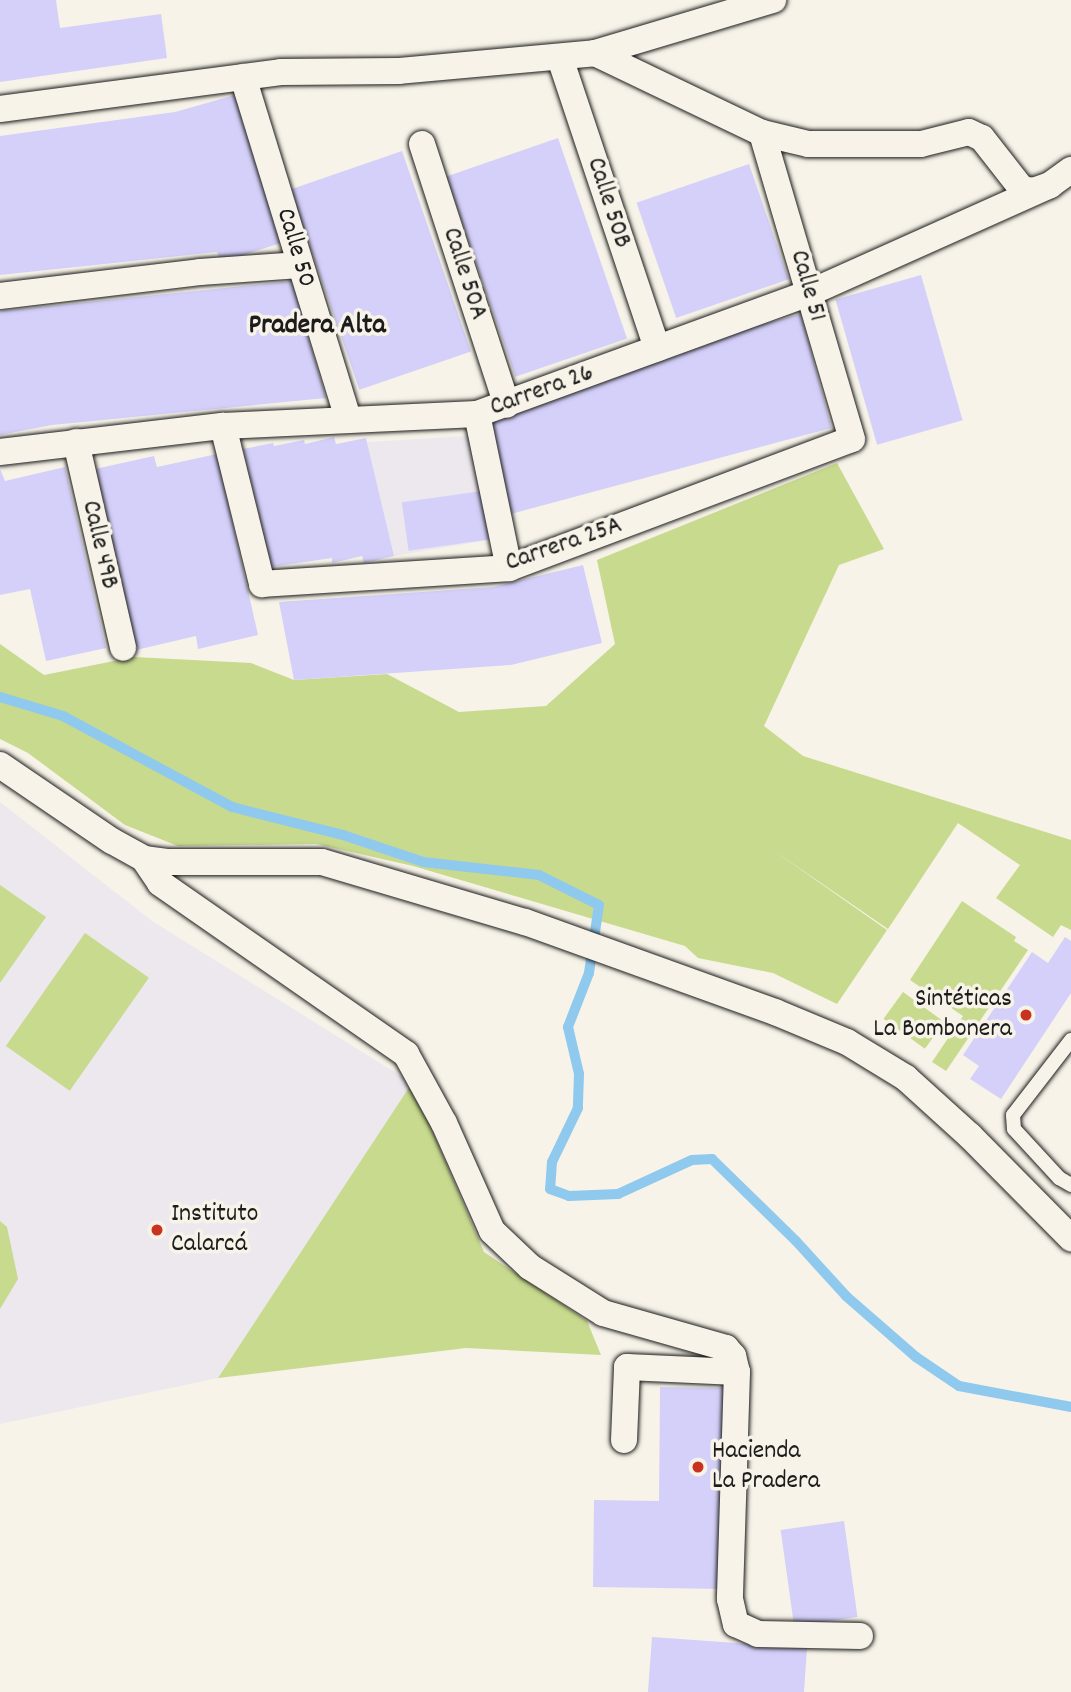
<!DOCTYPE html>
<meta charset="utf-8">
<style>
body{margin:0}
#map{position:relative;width:1071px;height:1692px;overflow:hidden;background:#f7f3e8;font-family:Dekko,sans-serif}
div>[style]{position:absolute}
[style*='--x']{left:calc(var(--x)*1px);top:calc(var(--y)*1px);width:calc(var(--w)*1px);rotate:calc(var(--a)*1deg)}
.built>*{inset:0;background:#ece8ed}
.green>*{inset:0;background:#c7da8e;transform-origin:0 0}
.stream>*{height:10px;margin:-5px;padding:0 5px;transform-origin:5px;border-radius:5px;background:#8fc9ee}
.building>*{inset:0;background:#d4d0f9;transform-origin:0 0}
.roads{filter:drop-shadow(0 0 2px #1c1c1c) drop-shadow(0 0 2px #1c1c1c)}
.lane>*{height:14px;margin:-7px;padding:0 7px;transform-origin:7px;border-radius:7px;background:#f7f3e8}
.street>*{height:26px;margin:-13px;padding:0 13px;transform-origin:13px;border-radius:13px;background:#f7f3e8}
.dots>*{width:19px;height:19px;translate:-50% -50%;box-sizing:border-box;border:4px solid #f7f3e8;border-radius:50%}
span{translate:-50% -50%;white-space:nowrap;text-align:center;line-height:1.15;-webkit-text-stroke:7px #f7f3e8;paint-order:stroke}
.street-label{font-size:26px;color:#1c1c1c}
.poi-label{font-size:26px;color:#1c1c1c}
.right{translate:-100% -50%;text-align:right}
.left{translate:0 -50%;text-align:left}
.neighbourhood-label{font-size:28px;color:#1c1c1c;font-weight:700}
</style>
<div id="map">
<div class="built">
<i style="clip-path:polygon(468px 436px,482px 491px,489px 540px,394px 556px,367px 442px)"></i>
<i style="clip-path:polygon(0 802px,152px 921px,412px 1083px,218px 1378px,0 1424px)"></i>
</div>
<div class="green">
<i style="clip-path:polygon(837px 463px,884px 549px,839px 565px,764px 726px,803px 756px,1071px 840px,1071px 930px,1061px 925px,1053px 937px,996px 898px,1020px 865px,958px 823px,888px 929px,770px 848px,887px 930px,837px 1004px,773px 973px,698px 958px,685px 946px,413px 866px,316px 844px,178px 846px,125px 825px,28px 753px,0 739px,0 644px,44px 675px,134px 657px,251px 663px,294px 680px,387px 674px,459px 712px,546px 706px,615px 644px,597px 560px)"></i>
<i style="clip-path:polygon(0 885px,46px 917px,0 983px)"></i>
<i style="clip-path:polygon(962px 901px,1016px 937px,1014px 941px,1028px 950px,946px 1071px,932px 1062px,963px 1016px,910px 980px)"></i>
<i style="left:85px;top:933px;width:78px;height:138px;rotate:35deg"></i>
<i style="left:903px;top:992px;width:51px;height:33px;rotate:36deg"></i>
<i style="clip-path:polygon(412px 1083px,484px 1252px,587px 1321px,601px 1355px,466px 1348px,218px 1378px)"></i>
<i style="clip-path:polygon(0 1221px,7px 1227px,18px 1279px,0 1309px)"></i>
</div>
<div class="stream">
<i style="--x:0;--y:697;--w:66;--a:16.8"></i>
<i style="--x:63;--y:716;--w:192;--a:28.3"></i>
<i style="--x:232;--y:807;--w:114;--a:14.2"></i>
<i style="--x:343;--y:835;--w:84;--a:18.6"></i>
<i style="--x:423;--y:862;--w:117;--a:6.4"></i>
<i style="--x:539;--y:875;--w:67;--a:26.6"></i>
<i style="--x:599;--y:905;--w:69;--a:98.4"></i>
<i style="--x:589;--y:973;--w:58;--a:111.3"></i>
<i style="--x:568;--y:1027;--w:48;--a:76.8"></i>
<i style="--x:579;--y:1074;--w:34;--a:92"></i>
<i style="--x:578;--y:1108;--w:60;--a:115.7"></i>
<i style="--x:552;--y:1162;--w:27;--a:94"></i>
<i style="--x:550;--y:1189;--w:20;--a:20"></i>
<i style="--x:569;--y:1196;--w:49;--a:-2.3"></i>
<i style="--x:618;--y:1194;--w:81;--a:-24.7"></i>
<i style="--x:692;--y:1160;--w:20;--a:-3"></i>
<i style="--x:712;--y:1159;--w:117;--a:44.3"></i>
<i style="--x:796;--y:1241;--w:74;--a:47.7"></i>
<i style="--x:846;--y:1296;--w:93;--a:41.1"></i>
<i style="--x:916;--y:1357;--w:52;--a:34"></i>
<i style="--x:959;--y:1386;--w:114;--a:10.6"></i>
</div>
<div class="building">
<i style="clip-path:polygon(0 0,56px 0,60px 28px,161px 14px,167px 58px,0 82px)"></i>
<i style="clip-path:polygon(235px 95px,281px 243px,221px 262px,217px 252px,0 275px,0 136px,175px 112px)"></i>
<i style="left:558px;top:138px;width:212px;height:118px;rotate:71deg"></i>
<i style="left:402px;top:151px;width:212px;height:118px;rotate:71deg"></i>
<i style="left:749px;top:164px;width:122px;height:119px;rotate:71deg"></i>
<i style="left:921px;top:275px;width:151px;height:89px;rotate:74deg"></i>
<i style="clip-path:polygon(292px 281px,326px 398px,52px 425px,0 435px,0 311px)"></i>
<i style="left:801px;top:314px;width:118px;height:331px;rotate:75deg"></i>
<i style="clip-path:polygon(334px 437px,336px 444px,366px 438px,394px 556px,364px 563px,362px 556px,332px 563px,332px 558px,271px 567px,243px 449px,273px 443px,274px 446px,304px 440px,305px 444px)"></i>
<i style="clip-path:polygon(217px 454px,258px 635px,198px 649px,196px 636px,136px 650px,95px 469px,154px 456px,157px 467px)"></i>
<i style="clip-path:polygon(65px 467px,106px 648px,46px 661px,30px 589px,0 595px,0 469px,5px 481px)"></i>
<i style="left:482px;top:491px;width:49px;height:81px;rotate:82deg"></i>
<i style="clip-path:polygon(583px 565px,602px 643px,511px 665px,294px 680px,279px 602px,493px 587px)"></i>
<i style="clip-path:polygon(1065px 937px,1071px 941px,1071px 993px,1001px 1099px,970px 1079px,979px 1066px,963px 1055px,1032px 952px,1048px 963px)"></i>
<i style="clip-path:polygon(660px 1387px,727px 1388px,726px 1589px,593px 1587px,594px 1500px,659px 1501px)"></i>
<i style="left:844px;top:1521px;width:97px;height:64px;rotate:82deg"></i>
<i style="clip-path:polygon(652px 1637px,807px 1648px,804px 1692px,648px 1692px)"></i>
</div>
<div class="roads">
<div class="lane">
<i style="--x:1071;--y:1040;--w:95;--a:127.7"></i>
<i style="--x:1013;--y:1115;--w:14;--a:86"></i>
<i style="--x:1014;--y:1129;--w:67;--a:47.4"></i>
<i style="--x:1059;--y:1178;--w:14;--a:30"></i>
</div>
<div class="street">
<i style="--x:595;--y:53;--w:185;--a:25.6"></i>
<i style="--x:762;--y:133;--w:47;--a:13.4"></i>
<i style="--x:808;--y:144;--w:113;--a:0"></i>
<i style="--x:921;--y:144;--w:49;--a:-14"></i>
<i style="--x:969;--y:132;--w:14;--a:25"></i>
<i style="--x:982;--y:138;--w:65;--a:51.9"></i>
<i style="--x:1022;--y:189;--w:11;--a:10"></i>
<i style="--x:1033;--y:191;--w:18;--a:-19"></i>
<i style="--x:1050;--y:185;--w:26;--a:-36"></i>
<i style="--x:560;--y:58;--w:306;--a:71.5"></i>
<i style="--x:243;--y:77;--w:358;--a:72.9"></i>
<i style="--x:0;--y:109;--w:283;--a:-7.5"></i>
<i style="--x:281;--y:72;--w:118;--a:-0.5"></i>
<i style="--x:399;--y:71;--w:197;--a:-5.2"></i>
<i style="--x:595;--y:53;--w:186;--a:-16.6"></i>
<i style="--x:422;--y:144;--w:274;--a:72"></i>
<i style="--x:0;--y:296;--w:201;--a:-6.8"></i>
<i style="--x:200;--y:272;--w:100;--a:-4"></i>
<i style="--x:477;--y:414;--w:157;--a:78.3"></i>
<i style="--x:223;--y:426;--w:163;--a:76.1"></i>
<i style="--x:262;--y:584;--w:248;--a:-3.7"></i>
<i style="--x:509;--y:568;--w:366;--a:-20.6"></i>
<i style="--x:852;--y:439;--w:319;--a:-106.4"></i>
<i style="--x:76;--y:442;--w:211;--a:77.1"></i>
<i style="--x:0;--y:452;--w:225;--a:-6.7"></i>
<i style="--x:223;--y:426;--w:254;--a:-2.7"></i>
<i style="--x:477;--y:414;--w:353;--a:-20"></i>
<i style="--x:809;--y:293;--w:264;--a:-24.1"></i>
<i style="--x:0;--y:765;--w:135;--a:34.2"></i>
<i style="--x:112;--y:841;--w:37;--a:29"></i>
<i style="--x:144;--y:859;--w:23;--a:7"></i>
<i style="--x:167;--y:862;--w:155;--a:0"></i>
<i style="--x:322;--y:862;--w:212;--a:16.5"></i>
<i style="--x:525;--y:922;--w:266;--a:19.8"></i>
<i style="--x:775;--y:1012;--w:78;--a:22.6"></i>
<i style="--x:847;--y:1042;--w:69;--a:31.4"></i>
<i style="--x:906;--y:1078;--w:86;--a:42.2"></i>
<i style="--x:970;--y:1136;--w:144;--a:45.3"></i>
<i style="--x:144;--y:859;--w:29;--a:56"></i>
<i style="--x:160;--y:883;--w:300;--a:34.8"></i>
<i style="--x:406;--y:1054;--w:79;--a:61.2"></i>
<i style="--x:444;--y:1123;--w:118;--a:66"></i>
<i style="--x:492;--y:1231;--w:52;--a:43.5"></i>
<i style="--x:530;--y:1267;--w:86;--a:32.2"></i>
<i style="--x:603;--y:1313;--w:128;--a:15.9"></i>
<i style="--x:726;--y:1348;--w:11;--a:49"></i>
<i style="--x:733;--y:1356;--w:16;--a:76"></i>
<i style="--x:737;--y:1372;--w:227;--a:91.8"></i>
<i style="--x:730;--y:1599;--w:26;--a:77"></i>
<i style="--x:736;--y:1624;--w:24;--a:24"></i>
<i style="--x:758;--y:1634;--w:102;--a:1.1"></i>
<i style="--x:624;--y:1440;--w:73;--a:-87.6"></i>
<i style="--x:627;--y:1367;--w:110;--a:2.6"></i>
</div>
</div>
<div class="dots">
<i style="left:1026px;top:1015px;background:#c8321e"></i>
<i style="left:157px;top:1230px;background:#c8321e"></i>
<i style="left:698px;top:1467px;background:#c8321e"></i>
</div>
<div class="street-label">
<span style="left:608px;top:203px;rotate:72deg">Calle 50B</span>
<span style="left:295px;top:248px;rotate:73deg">Calle 50</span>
<span style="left:464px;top:274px;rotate:72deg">Calle 50A</span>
<span style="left:807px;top:286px;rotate:74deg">Calle 51</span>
<span style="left:542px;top:391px;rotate:-20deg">Carrera 26</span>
<span style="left:99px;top:545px;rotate:77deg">Calle 49B</span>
<span style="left:564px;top:545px;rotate:-19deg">Carrera 25A</span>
</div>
<div class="poi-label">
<span class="right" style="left:1012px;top:1015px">Sintéticas<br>La Bombonera</span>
<span class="left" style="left:171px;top:1230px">Instituto<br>Calarcá</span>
<span class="left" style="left:712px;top:1467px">Hacienda<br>La Pradera</span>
</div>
<div class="neighbourhood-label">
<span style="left:317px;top:327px">Pradera Alta</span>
</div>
</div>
